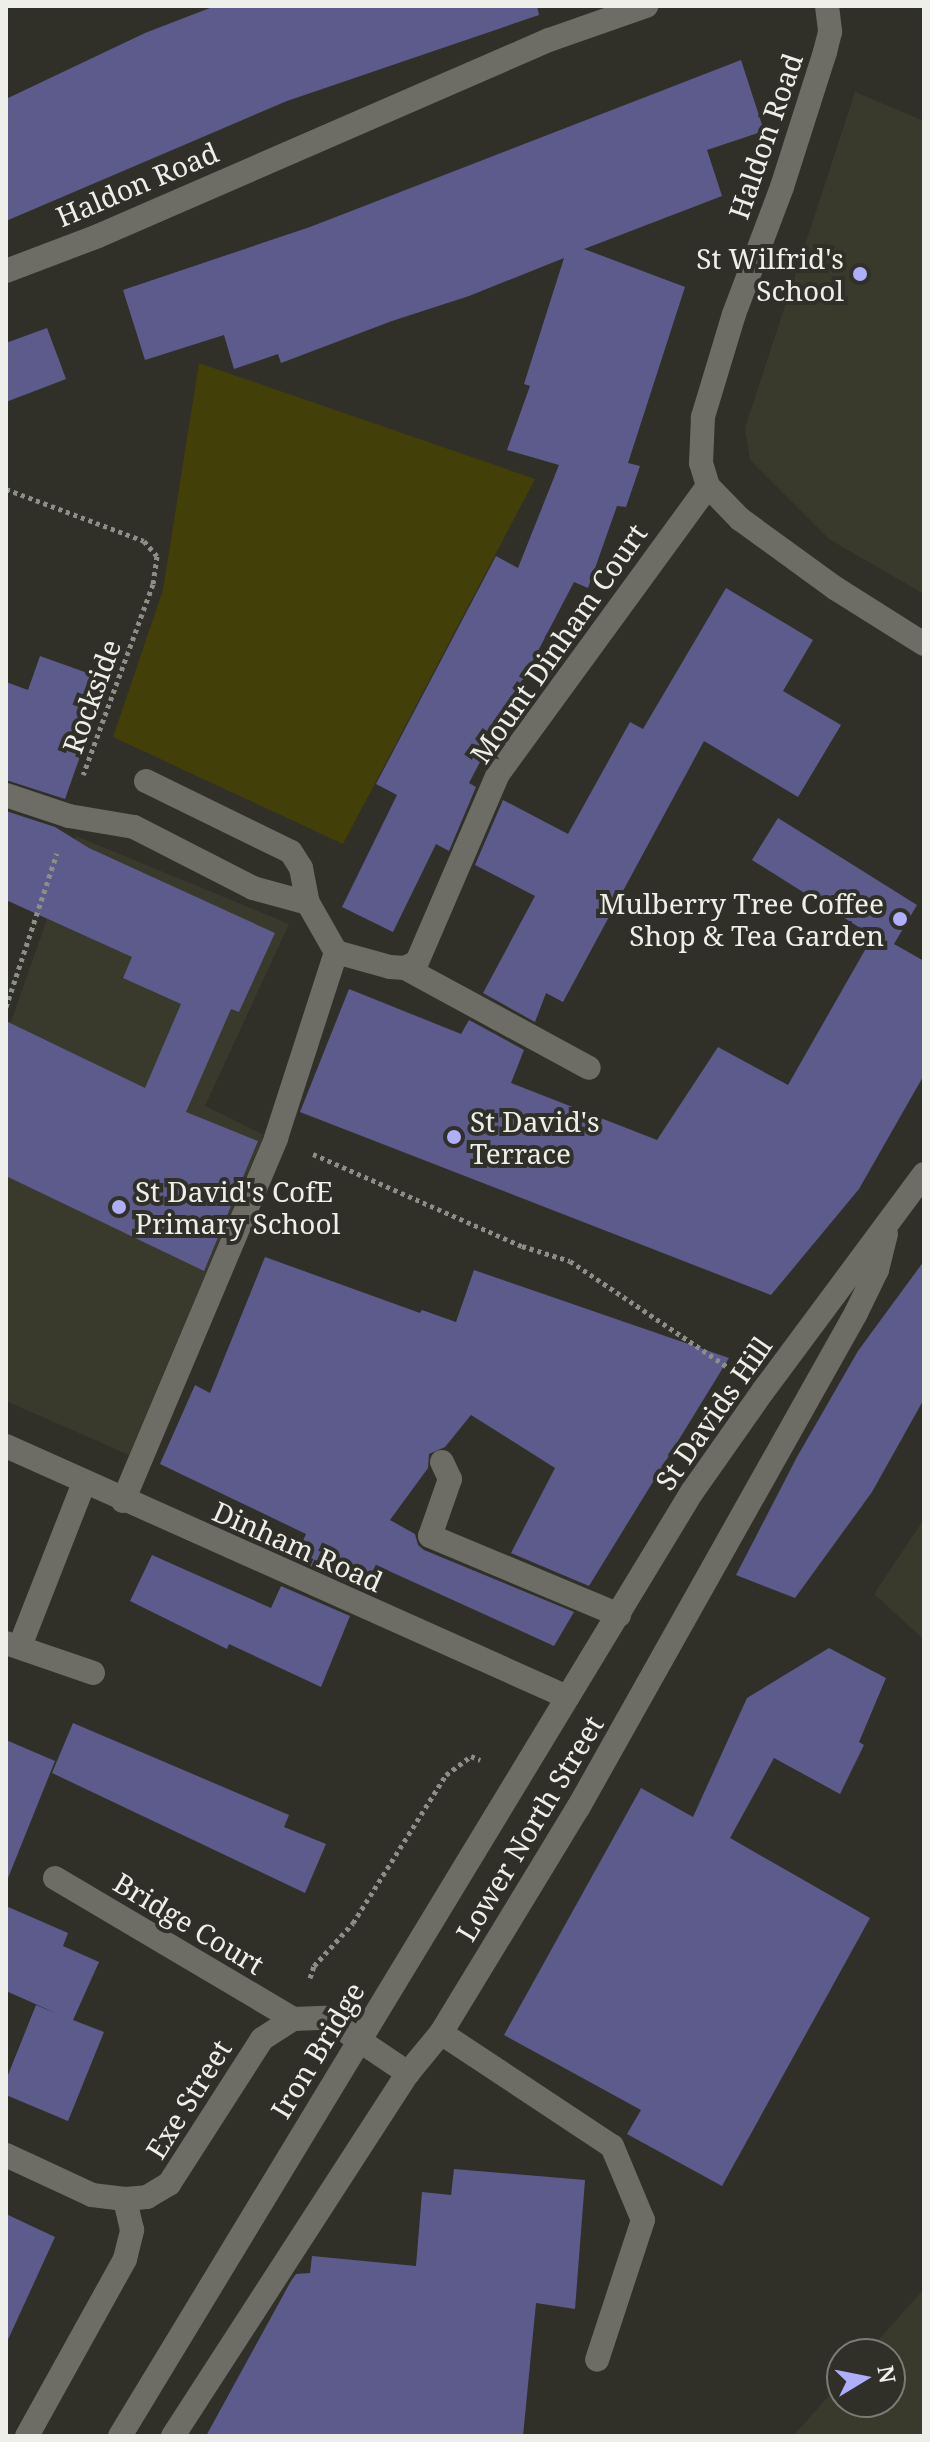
<!DOCTYPE html>
<style>
body{margin:0}
#map{position:relative;width:930px;height:2442px;overflow:hidden;background:#303029;font-family:"Noto Serif",serif}
div>[style]{position:absolute}
[style*='--x']{left:calc(var(--x)*1px);top:calc(var(--y)*1px);width:calc(var(--w)*1px);rotate:calc(var(--a)*1deg)}
.built>*{inset:0;background:#39392c}
.green>*{inset:0;background:#433f08}
.building>*{inset:0;background:#5c5b8c}
.path>*{height:5px;margin-top:-2.5px;transform-origin:0;background:repeating-linear-gradient(90deg,#8e8e88 0 4px,transparent 0 8px)}
.minor>*{height:24px;margin:-12px;padding:0 12px;transform-origin:12px;border-radius:12px;background:#6d6d65}
.dots>*{width:22px;height:22px;translate:-50% -50%;box-sizing:border-box;border:4px solid #303029;border-radius:50%}
span{translate:-50% -50%;white-space:nowrap;text-align:center;line-height:1.15;-webkit-text-stroke:8px #303029;paint-order:stroke}
.street-label{font-size:28px;color:#efefea}
.poi-label{font-size:28px;color:#efefea}
.right{translate:-100% -50%;text-align:right}
.left{translate:0 -50%;text-align:left}
.frame{position:absolute;inset:0;border:8px solid #efefea;pointer-events:none}
.north{position:absolute;left:826px;top:2338px;width:80px;height:80px;box-sizing:border-box;background:#303029;border:2px solid #7c7c76;border-radius:50%;rotate:80deg;font-size:22px;font-weight:700;line-height:32px;text-align:center;color:#efefea}
.north::after{content:'';display:block;margin:auto;width:28px;height:36px;background:#afaefa;clip-path:polygon(50% 0,100% 100%,50% 72%,0 100%)}
</style>
<div id="map">
<div class="built">
<i style="clip-path:polygon(855px 92px,924px 121px,924px 594px,829px 539px,750px 460px,745px 428px)"></i>
<i style="clip-path:polygon(76px 836px,289px 924px,205px 1106px,264px 1135px,129px 1455px,6px 1401px,6px 1036px)"></i>
<i style="clip-path:polygon(924px 1519px,924px 1640px,874px 1594px)"></i>
<i style="clip-path:polygon(924px 2289px,924px 2436px,793px 2436px,842px 2381px,842px 2402px,890px 2402px,890px 2354px,866px 2354px)"></i>
</div>
<div class="green">
<i style="clip-path:polygon(199px 363px,535px 479px,343px 844px,113px 737px,163px 590px)"></i>
</div>
<div class="building">
<i style="clip-path:polygon(215px 6px,537px 6px,539px 15px,287px 101px,6px 221px,6px 99px,145px 33px)"></i>
<i style="clip-path:polygon(741px 60px,764px 131px,707px 150px,722px 196px,584px 249px,685px 287px,628px 463px,640px 466px,626px 507px,617px 506px,588px 588px,574px 582px,469px 783px,476px 787px,449px 851px,436px 844px,393px 932px,342px 907px,397px 795px,376px 784px,496px 556px,518px 568px,559px 465px,507px 450px,530px 386px,524px 384px,564px 258px,469px 296px,392px 321px,281px 363px,278px 354px,234px 369px,224px 335px,145px 360px,123px 290px,310px 227px)"></i>
<i style="clip-path:polygon(47px 328px,66px 379px,6px 402px,6px 343px)"></i>
<i style="clip-path:polygon(726px 588px,813px 640px,783px 691px,841px 725px,798px 797px,704px 741px,563px 1002px,546px 993px,535px 1022px,483px 993px,535px 896px,475px 865px,503px 800px,568px 834px,630px 722px,643px 729px)"></i>
<i style="clip-path:polygon(40px 656px,107px 680px,65px 799px,6px 780px,6px 682px,28px 690px)"></i>
<i style="clip-path:polygon(6px 811px,55px 827px,89px 848px,275px 933px,239px 1012px,231px 1009px,186px 1112px,258px 1141px,204px 1271px,6px 1176px,6px 1021px,145px 1088px,181px 1004px,123px 978px,132px 957px,6px 900px)"></i>
<i style="clip-path:polygon(778px 818px,917px 905px,894px 944px,924px 961px,924px 1075px,859px 1189px,771px 1295px,300px 1112px,349px 989px,461px 1034px,469px 1020px,524px 1050px,511px 1083px,657px 1140px,718px 1047px,788px 1085px,873px 936px,752px 860px)"></i>
<i style="clip-path:polygon(265px 1257px,420px 1313px,422px 1310px,456px 1322px,474px 1270px,729px 1358px,589px 1586px,511px 1553px,555px 1468px,471px 1415px,445px 1447px,429px 1454px,428px 1468px,390px 1520px,415px 1534px,418px 1545px,424px 1550px,574px 1612px,554px 1646px,376px 1565px,363px 1589px,294px 1559px,306px 1534px,160px 1464px,195px 1385px,210px 1393px)"></i>
<i style="clip-path:polygon(924px 1261px,924px 1399px,872px 1492px,795px 1598px,736px 1575px,797px 1457px,858px 1351px)"></i>
<i style="clip-path:polygon(152px 1555px,271px 1608px,281px 1586px,350px 1616px,321px 1687px,229px 1644px,227px 1649px,130px 1601px)"></i>
<i style="clip-path:polygon(829px 1648px,886px 1678px,859px 1742px,864px 1745px,840px 1794px,774px 1758px,730px 1838px,870px 1918px,722px 2186px,627px 2134px,641px 2110px,504px 2035px,641px 1788px,693px 1817px,747px 1698px)"></i>
<i style="clip-path:polygon(73px 1723px,289px 1815px,284px 1827px,326px 1844px,305px 1893px,52px 1773px)"></i>
<i style="clip-path:polygon(6px 1740px,55px 1761px,8px 1878px,6px 1877px)"></i>
<i style="clip-path:polygon(6px 1906px,68px 1933px,63px 1946px,99px 1962px,73px 2020px,104px 2032px,68px 2121px,6px 2095px,6px 2080px,36px 2005px,58px 2014px,6px 1991px)"></i>
<i style="clip-path:polygon(454px 2169px,585px 2180px,575px 2309px,536px 2303px,523px 2436px,206px 2436px,291px 2281px,296px 2274px,310px 2273px,312px 2256px,416px 2266px,422px 2192px,451px 2195px)"></i>
<i style="clip-path:polygon(6px 2214px,55px 2237px,6px 2344px)"></i>
</div>
<div class="path">
<i style="--x:6;--y:489;--w:147;--a:20.6"></i>
<i style="--x:144;--y:541;--w:20;--a:49"></i>
<i style="--x:157;--y:556;--w:28;--a:98"></i>
<i style="--x:153;--y:584;--w:203;--a:110.1"></i>
<i style="--x:6;--y:1007;--w:162;--a:-71.7"></i>
<i style="--x:313;--y:1154;--w:228;--a:23.8"></i>
<i style="--x:522;--y:1246;--w:50;--a:17.4"></i>
<i style="--x:570;--y:1261;--w:192;--a:33.9"></i>
<i style="--x:310;--y:1978;--w:13;--a:-72"></i>
<i style="--x:314;--y:1966;--w:58;--a:-47.8"></i>
<i style="--x:353;--y:1923;--w:175;--a:-57.9"></i>
<i style="--x:446;--y:1775;--w:31;--a:-37"></i>
<i style="--x:471;--y:1756;--w:10;--a:24"></i>
</div>
<div class="minor">
<i style="--x:827;--y:6;--w:26;--a:83"></i>
<i style="--x:830;--y:32;--w:21;--a:104"></i>
<i style="--x:825;--y:52;--w:142;--a:107.7"></i>
<i style="--x:782;--y:187;--w:136;--a:110.7"></i>
<i style="--x:734;--y:314;--w:108;--a:106.8"></i>
<i style="--x:703;--y:417;--w:46;--a:92.5"></i>
<i style="--x:701;--y:463;--w:24;--a:73"></i>
<i style="--x:708;--y:486;--w:46;--a:45.9"></i>
<i style="--x:740;--y:519;--w:117;--a:36"></i>
<i style="--x:835;--y:588;--w:105;--a:32.2"></i>
<i style="--x:6;--y:271;--w:98;--a:-20.8"></i>
<i style="--x:98;--y:236;--w:492;--a:-23.5"></i>
<i style="--x:549;--y:40;--w:103;--a:-19.3"></i>
<i style="--x:146;--y:781;--w:161;--a:26.1"></i>
<i style="--x:291;--y:852;--w:19;--a:58"></i>
<i style="--x:301;--y:868;--w:36;--a:79"></i>
<i style="--x:308;--y:903;--w:56;--a:60.3"></i>
<i style="--x:336;--y:952;--w:56;--a:15.5"></i>
<i style="--x:390;--y:967;--w:15;--a:4"></i>
<i style="--x:405;--y:968;--w:13;--a:-27"></i>
<i style="--x:417;--y:962;--w:205;--a:-66.7"></i>
<i style="--x:498;--y:774;--w:356;--a:-53.9"></i>
<i style="--x:6;--y:795;--w:66;--a:18.4"></i>
<i style="--x:69;--y:816;--w:66;--a:9.6"></i>
<i style="--x:134;--y:827;--w:134;--a:27.1"></i>
<i style="--x:253;--y:888;--w:57;--a:15.3"></i>
<i style="--x:405;--y:968;--w:209;--a:28.5"></i>
<i style="--x:6;--y:1446;--w:615;--a:24.1"></i>
<i style="--x:442;--y:1462;--w:19;--a:65"></i>
<i style="--x:450;--y:1479;--w:60;--a:109.3"></i>
<i style="--x:430;--y:1536;--w:205;--a:22.7"></i>
<i style="--x:123;--y:1501;--w:394;--a:-67.1"></i>
<i style="--x:276;--y:1138;--w:195;--a:-72.1"></i>
<i style="--x:6;--y:1643;--w:92;--a:19"></i>
<i style="--x:20;--y:1646;--w:175;--a:-68.6"></i>
<i style="--x:55;--y:1878;--w:277;--a:30.6"></i>
<i style="--x:441;--y:2033;--w:205;--a:33.5"></i>
<i style="--x:612;--y:2146;--w:80;--a:67.3"></i>
<i style="--x:643;--y:2220;--w:147;--a:108.2"></i>
<i style="--x:6;--y:2155;--w:95;--a:24.9"></i>
<i style="--x:92;--y:2195;--w:33;--a:7"></i>
<i style="--x:125;--y:2199;--w:22;--a:-5"></i>
<i style="--x:147;--y:2197;--w:26;--a:-31"></i>
<i style="--x:169;--y:2184;--w:172;--a:-57.3"></i>
<i style="--x:262;--y:2039;--w:37;--a:-33"></i>
<i style="--x:293;--y:2019;--w:33;--a:-2"></i>
<i style="--x:326;--y:2018;--w:99;--a:33.9"></i>
<i style="--x:27;--y:2436;--w:202;--a:-61"></i>
<i style="--x:125;--y:2259;--w:30;--a:-76"></i>
<i style="--x:132;--y:2230;--w:32;--a:-103"></i>
<i style="--x:120;--y:2436;--w:1104;--a:-58.79"></i>
<i style="--x:692;--y:1492;--w:123;--a:-54.9"></i>
<i style="--x:763;--y:1391;--w:270;--a:-53.4"></i>
<i style="--x:173;--y:2436;--w:432;--a:-57.1"></i>
<i style="--x:408;--y:2073;--w:52;--a:-50.5"></i>
<i style="--x:441;--y:2033;--w:263;--a:-58.7"></i>
<i style="--x:578;--y:1808;--w:568;--a:-60.68"></i>
<i style="--x:856;--y:1313;--w:48;--a:-64"></i>
<i style="--x:877;--y:1270;--w:37;--a:-76"></i>
</div>
<div class="dots">
<i style="left:860px;top:274px;background:#afaefa"></i>
<i style="left:900px;top:919px;background:#afaefa"></i>
<i style="left:454px;top:1137px;background:#afaefa"></i>
<i style="left:119px;top:1207px;background:#afaefa"></i>
</div>
<div class="street-label">
<span style="left:765px;top:136px;rotate:-71deg">Haldon Road</span>
<span style="left:137px;top:184px;rotate:-23deg">Haldon Road</span>
<span style="left:558px;top:643px;rotate:-55deg">Mount Dinham Court</span>
<span style="left:91px;top:696px;rotate:-70deg">Rockside</span>
<span style="left:713px;top:1413px;rotate:-55deg">St Davids Hill</span>
<span style="left:298px;top:1546px;rotate:24deg">Dinham Road</span>
<span style="left:529px;top:1828px;rotate:-59deg">Lower North Street</span>
<span style="left:189px;top:1923px;rotate:31deg">Bridge Court</span>
<span style="left:317px;top:2050px;rotate:-59deg">Iron Bridge</span>
<span style="left:188px;top:2099px;rotate:-58deg">Exe Street</span>
</div>
<div class="poi-label">
<span class="right" style="left:844px;top:274px">St Wilfrid's<br>School</span>
<span class="right" style="left:884px;top:919px">Mulberry Tree Coffee<br>Shop &amp; Tea Garden</span>
<span class="left" style="left:470px;top:1137px">St David's<br>Terrace</span>
<span class="left" style="left:135px;top:1207px">St David's CofE<br>Primary School</span>
</div>
<div class="frame"></div>
<div class="north">N</div>
</div>
